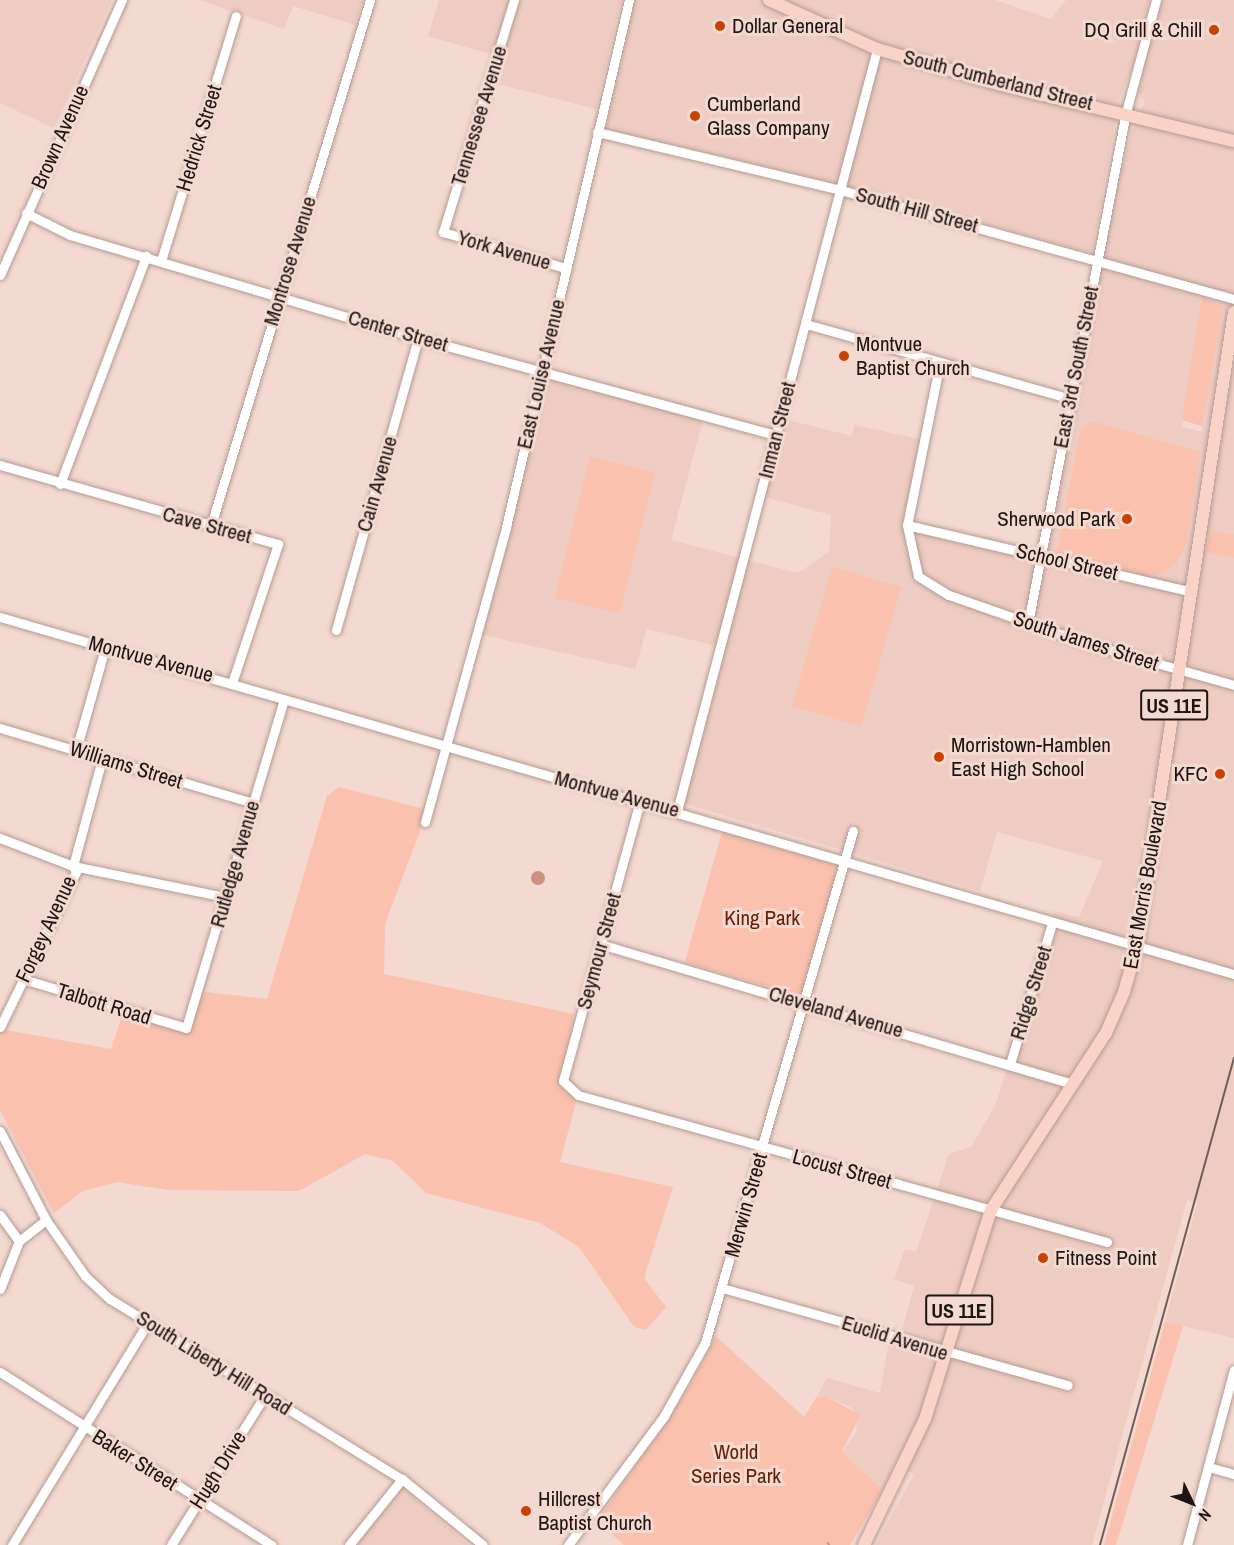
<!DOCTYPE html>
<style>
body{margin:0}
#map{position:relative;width:1234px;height:1545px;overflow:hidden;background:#f3d9d0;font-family:"Archivo Narrow",sans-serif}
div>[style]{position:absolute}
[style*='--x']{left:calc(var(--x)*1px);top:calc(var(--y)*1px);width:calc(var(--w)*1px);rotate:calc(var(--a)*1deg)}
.built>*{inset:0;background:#eeccc1}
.green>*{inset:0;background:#fac1ae;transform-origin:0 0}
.water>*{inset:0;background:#ca917e}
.round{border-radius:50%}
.stream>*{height:2px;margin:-1px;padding:0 1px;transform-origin:1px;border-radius:1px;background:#ca917e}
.roads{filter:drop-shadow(0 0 2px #b49b93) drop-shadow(0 0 2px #b49b93)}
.minor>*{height:9px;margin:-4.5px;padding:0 4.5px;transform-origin:4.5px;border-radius:4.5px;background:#fff}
.major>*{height:12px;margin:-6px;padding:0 6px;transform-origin:6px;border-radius:6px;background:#f8d3c6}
.rail>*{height:2px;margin:-1px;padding:0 1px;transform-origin:1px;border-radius:1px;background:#6d5e59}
.dots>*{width:16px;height:16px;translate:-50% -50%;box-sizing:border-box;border:3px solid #f3d9d0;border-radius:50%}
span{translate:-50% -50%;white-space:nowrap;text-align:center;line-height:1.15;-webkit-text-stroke:6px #f3d9d0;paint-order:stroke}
.shield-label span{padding:2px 4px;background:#f3d9d0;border:2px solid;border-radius:4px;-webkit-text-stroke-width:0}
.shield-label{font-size:20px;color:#1e1512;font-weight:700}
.poi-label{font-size:21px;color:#1e1512}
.left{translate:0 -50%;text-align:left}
.right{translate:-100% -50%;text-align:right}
.street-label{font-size:21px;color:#1e1512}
.park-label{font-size:21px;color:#641f04}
.north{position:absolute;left:1162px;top:1473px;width:60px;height:60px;-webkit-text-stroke:4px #f3d9d0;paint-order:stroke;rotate:133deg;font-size:16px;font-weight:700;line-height:24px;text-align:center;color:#1e1512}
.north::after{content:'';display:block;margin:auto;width:21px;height:27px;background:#1e1512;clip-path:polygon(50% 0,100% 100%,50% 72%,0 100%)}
</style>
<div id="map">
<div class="built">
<i style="clip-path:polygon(0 0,112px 0,54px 128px,0 103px)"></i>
<i style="clip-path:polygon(199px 0,363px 0,355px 25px,293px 6px,284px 29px)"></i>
<i style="clip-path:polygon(439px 0,621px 0,596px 109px,490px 82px,497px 56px,428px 36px)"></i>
<i style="clip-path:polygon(634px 0,995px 0,1051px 19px,1066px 0,1149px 0,1140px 50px,1120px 97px,1092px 253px,831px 182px,606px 129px)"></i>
<i style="clip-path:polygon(evenodd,1159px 0,1234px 0,1234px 1338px,1165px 1322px,1197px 1203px,1187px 1200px,1092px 1545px,876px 1545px,914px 1474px,894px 1464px,883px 1490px,842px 1452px,857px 1431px,852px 1408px,826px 1396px,816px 1398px,827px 1378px,880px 1393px,890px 1335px,900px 1338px,914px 1286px,894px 1279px,905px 1249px,916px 1252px,949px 1154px,971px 1147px,996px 1104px,1055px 911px,1079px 917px,1103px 861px,997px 832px,980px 891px,679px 802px,721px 647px,647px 629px,635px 669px,479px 634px,541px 370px,704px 416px,671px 540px,798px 573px,829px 552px,831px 515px,761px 496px,780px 418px,852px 436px,854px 425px,924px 440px,907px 525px,1041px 555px,1095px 271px,1131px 132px,1145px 102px,1138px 93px,1159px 0,1183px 420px,1202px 425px,1202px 432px,1182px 427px,1183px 420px,1159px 0,1121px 647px,1162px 657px,1169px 666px,1120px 654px,1121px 647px)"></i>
<i style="clip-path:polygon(398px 1484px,469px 1545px,349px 1545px)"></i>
</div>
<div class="green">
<i style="clip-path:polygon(1202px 297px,1223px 307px,1202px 426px,1182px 420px)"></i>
<i style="clip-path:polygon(1092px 421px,1200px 452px,1187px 543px,1174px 566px,1163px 573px,1144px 575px,1057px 552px,1080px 430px)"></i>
<i style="left:590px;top:456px;width:67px;height:146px;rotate:14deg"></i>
<i style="clip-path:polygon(1210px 530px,1234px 535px,1234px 558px,1206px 552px)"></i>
<i style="left:832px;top:567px;width:72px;height:145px;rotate:16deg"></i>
<i style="clip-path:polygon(339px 787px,428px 810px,385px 924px,384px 974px,574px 1014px,563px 1081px,578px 1095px,560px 1162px,673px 1187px,644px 1278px,666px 1307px,646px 1330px,634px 1327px,579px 1247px,540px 1223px,426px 1193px,393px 1161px,365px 1154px,299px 1191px,167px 1190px,117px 1182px,83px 1191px,54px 1213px,0 1110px,0 1029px,111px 1049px,124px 1010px,186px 1028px,198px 991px,267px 999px,327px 796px)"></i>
<i style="left:723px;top:829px;width:121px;height:139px;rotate:16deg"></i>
<i style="clip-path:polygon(1165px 1322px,1183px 1326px,1116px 1545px,1104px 1545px)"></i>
<i style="clip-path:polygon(716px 1336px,804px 1417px,816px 1398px,826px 1396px,860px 1415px,842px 1452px,883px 1490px,850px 1545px,624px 1545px,597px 1521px,688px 1389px)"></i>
</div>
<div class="water">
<i class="round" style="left:531px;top:871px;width:14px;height:14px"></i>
</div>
<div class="stream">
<i style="--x:828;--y:1543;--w:2;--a:63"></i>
</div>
<div class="roads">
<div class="minor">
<i style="--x:514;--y:0;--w:243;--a:107"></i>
<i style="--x:443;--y:232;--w:127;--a:16.4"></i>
<i style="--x:597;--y:132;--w:251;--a:13.4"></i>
<i style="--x:841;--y:190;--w:408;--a:15.5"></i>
<i style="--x:26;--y:213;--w:49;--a:26.6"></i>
<i style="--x:70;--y:235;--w:363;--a:16.5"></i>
<i style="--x:418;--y:338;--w:370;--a:15.2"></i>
<i style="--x:161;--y:261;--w:256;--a:-73"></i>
<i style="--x:0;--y:275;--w:301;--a:-66.1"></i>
<i style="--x:806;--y:324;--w:272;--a:15.8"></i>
<i style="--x:940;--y:362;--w:166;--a:101.4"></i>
<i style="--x:907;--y:525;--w:52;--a:77.8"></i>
<i style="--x:918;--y:576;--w:36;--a:32"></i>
<i style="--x:949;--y:595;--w:151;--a:19.3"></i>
<i style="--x:1092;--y:645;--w:148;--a:15.7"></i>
<i style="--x:0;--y:465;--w:289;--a:15.9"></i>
<i style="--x:278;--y:544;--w:143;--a:108.3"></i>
<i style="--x:60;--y:484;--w:244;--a:-69.3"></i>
<i style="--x:212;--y:522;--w:545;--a:-73.16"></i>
<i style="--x:907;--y:525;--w:293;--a:13.2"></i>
<i style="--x:0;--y:617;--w:1285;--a:16.14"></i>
<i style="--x:1028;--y:623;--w:520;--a:-79.14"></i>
<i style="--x:1126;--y:112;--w:116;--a:-75"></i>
<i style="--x:336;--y:630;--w:303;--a:-74.3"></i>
<i style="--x:0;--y:728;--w:264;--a:16.5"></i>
<i style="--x:76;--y:750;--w:106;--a:-74.1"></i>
<i style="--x:640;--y:801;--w:290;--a:105.4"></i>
<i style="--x:563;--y:1081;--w:21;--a:43"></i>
<i style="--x:578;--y:1095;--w:549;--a:15.53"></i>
<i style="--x:677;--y:811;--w:788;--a:-75.29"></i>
<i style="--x:425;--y:822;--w:306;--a:-74.6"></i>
<i style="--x:506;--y:527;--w:541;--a:-76.86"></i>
<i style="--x:0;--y:838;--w:78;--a:21"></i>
<i style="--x:73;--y:866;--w:156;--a:11.5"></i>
<i style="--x:600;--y:944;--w:490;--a:16.5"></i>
<i style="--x:23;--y:979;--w:170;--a:16.7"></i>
<i style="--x:186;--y:1028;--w:343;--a:-73.4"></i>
<i style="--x:0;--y:1027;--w:173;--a:-63.9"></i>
<i style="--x:76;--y:872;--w:7;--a:-117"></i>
<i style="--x:73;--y:866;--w:111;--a:-74.8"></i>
<i style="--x:1010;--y:1064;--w:147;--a:-73.4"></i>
<i style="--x:0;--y:1131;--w:100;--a:62.7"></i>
<i style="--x:46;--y:1220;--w:68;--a:55.1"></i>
<i style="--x:85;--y:1276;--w:34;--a:43"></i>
<i style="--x:110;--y:1299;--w:343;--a:31.7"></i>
<i style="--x:402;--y:1479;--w:104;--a:39.2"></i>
<i style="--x:0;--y:1215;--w:32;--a:54"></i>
<i style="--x:722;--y:1288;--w:359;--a:15.7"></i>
<i style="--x:0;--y:1289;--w:52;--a:-68.4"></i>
<i style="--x:19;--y:1241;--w:34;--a:-38"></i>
<i style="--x:0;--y:1372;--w:322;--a:32.5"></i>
<i style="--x:1209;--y:1467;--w:26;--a:16"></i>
<i style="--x:12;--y:1545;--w:261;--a:-58.6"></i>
<i style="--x:171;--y:1545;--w:177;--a:-57.9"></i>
<i style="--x:349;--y:1545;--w:85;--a:-51.2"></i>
<i style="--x:568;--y:1545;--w:161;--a:-53.3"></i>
<i style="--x:664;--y:1416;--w:84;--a:-60.7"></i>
<i style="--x:705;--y:1343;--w:533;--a:-73.88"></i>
<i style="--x:1187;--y:1545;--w:181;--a:-75"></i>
</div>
<div class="major">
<i style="--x:769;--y:0;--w:119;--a:24.4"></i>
<i style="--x:877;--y:49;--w:126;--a:16.1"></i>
<i style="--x:998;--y:84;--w:243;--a:13.6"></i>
<i style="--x:864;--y:1545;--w:140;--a:-64.2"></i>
<i style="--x:925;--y:1419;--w:219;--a:-72.5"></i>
<i style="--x:991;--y:1210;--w:211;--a:-57"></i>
<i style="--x:1106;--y:1033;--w:45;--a:-66.3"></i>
<i style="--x:1124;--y:992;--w:48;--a:-74.2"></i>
<i style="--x:1137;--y:946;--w:641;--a:-81.3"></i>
</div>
</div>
<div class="rail">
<i style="--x:1100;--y:1545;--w:505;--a:-74.62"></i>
</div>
<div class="dots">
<i style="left:720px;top:26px;background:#c84201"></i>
<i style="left:1214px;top:30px;background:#c84201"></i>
<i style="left:695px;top:116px;background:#c84201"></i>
<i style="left:844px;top:356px;background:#c84201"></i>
<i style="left:1127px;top:519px;background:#c84201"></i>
<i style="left:939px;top:757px;background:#c84201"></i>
<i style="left:1220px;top:774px;background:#c84201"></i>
<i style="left:1043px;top:1258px;background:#c84201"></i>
<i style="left:526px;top:1511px;background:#c84201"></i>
</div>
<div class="shield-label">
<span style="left:1174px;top:705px">US 11E</span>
<span style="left:959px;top:1310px">US 11E</span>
</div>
<div class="poi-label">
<span class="left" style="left:732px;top:26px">Dollar General</span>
<span class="right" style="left:1202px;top:30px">DQ Grill &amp; Chill</span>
<span class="left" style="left:707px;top:116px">Cumberland<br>Glass Company</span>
<span class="left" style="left:856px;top:356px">Montvue<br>Baptist Church</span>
<span class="right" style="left:1115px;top:519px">Sherwood Park</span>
<span class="left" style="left:951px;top:757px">Morristown-Hamblen<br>East High School</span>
<span class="right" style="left:1208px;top:774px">KFC</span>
<span class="left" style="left:1055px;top:1258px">Fitness Point</span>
<span class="left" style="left:538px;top:1511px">Hillcrest<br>Baptist Church</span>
</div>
<div class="street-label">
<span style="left:998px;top:80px;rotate:14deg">South Cumberland Street</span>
<span style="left:479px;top:116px;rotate:-73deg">Tennessee Avenue</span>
<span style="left:60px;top:137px;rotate:-66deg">Brown Avenue</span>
<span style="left:199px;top:138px;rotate:-73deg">Hedrick Street</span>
<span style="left:917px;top:210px;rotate:15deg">South Hill Street</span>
<span style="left:504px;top:250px;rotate:16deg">York Avenue</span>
<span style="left:290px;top:261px;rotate:-73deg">Montrose Avenue</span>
<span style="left:398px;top:331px;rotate:16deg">Center Street</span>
<span style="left:1076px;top:367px;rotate:-79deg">East 3rd South Street</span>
<span style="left:541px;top:374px;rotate:-77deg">East Louise Avenue</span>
<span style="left:777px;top:430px;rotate:-76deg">Inman Street</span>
<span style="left:377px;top:484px;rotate:-74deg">Cain Avenue</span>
<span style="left:207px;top:525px;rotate:15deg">Cave Street</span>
<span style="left:1067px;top:562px;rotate:13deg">School Street</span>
<span style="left:1086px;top:641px;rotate:18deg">South James Street</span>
<span style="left:151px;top:659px;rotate:15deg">Montvue Avenue</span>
<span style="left:126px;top:765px;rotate:17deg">Williams Street</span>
<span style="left:617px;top:794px;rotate:15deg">Montvue Avenue</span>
<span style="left:235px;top:864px;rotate:-74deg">Rutledge Avenue</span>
<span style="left:1145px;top:885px;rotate:-80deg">East Morris Boulevard</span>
<span style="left:46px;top:929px;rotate:-65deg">Forgey Avenue</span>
<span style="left:599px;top:951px;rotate:-75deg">Seymour Street</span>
<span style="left:1031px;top:993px;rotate:-73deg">Ridge Street</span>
<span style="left:104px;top:1004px;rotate:17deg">Talbott Road</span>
<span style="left:836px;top:1012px;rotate:16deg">Cleveland Avenue</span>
<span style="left:842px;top:1169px;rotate:15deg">Locust Street</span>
<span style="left:746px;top:1205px;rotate:-74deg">Merwin Street</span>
<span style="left:895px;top:1338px;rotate:17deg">Euclid Avenue</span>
<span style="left:214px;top:1363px;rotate:32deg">South Liberty Hill Road</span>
<span style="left:135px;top:1460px;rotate:32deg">Baker Street</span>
<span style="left:218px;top:1470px;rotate:-58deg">Hugh Drive</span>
</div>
<div class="park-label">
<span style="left:762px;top:918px">King Park</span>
<span style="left:736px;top:1464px">World<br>Series Park</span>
</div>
<div class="north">N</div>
</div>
